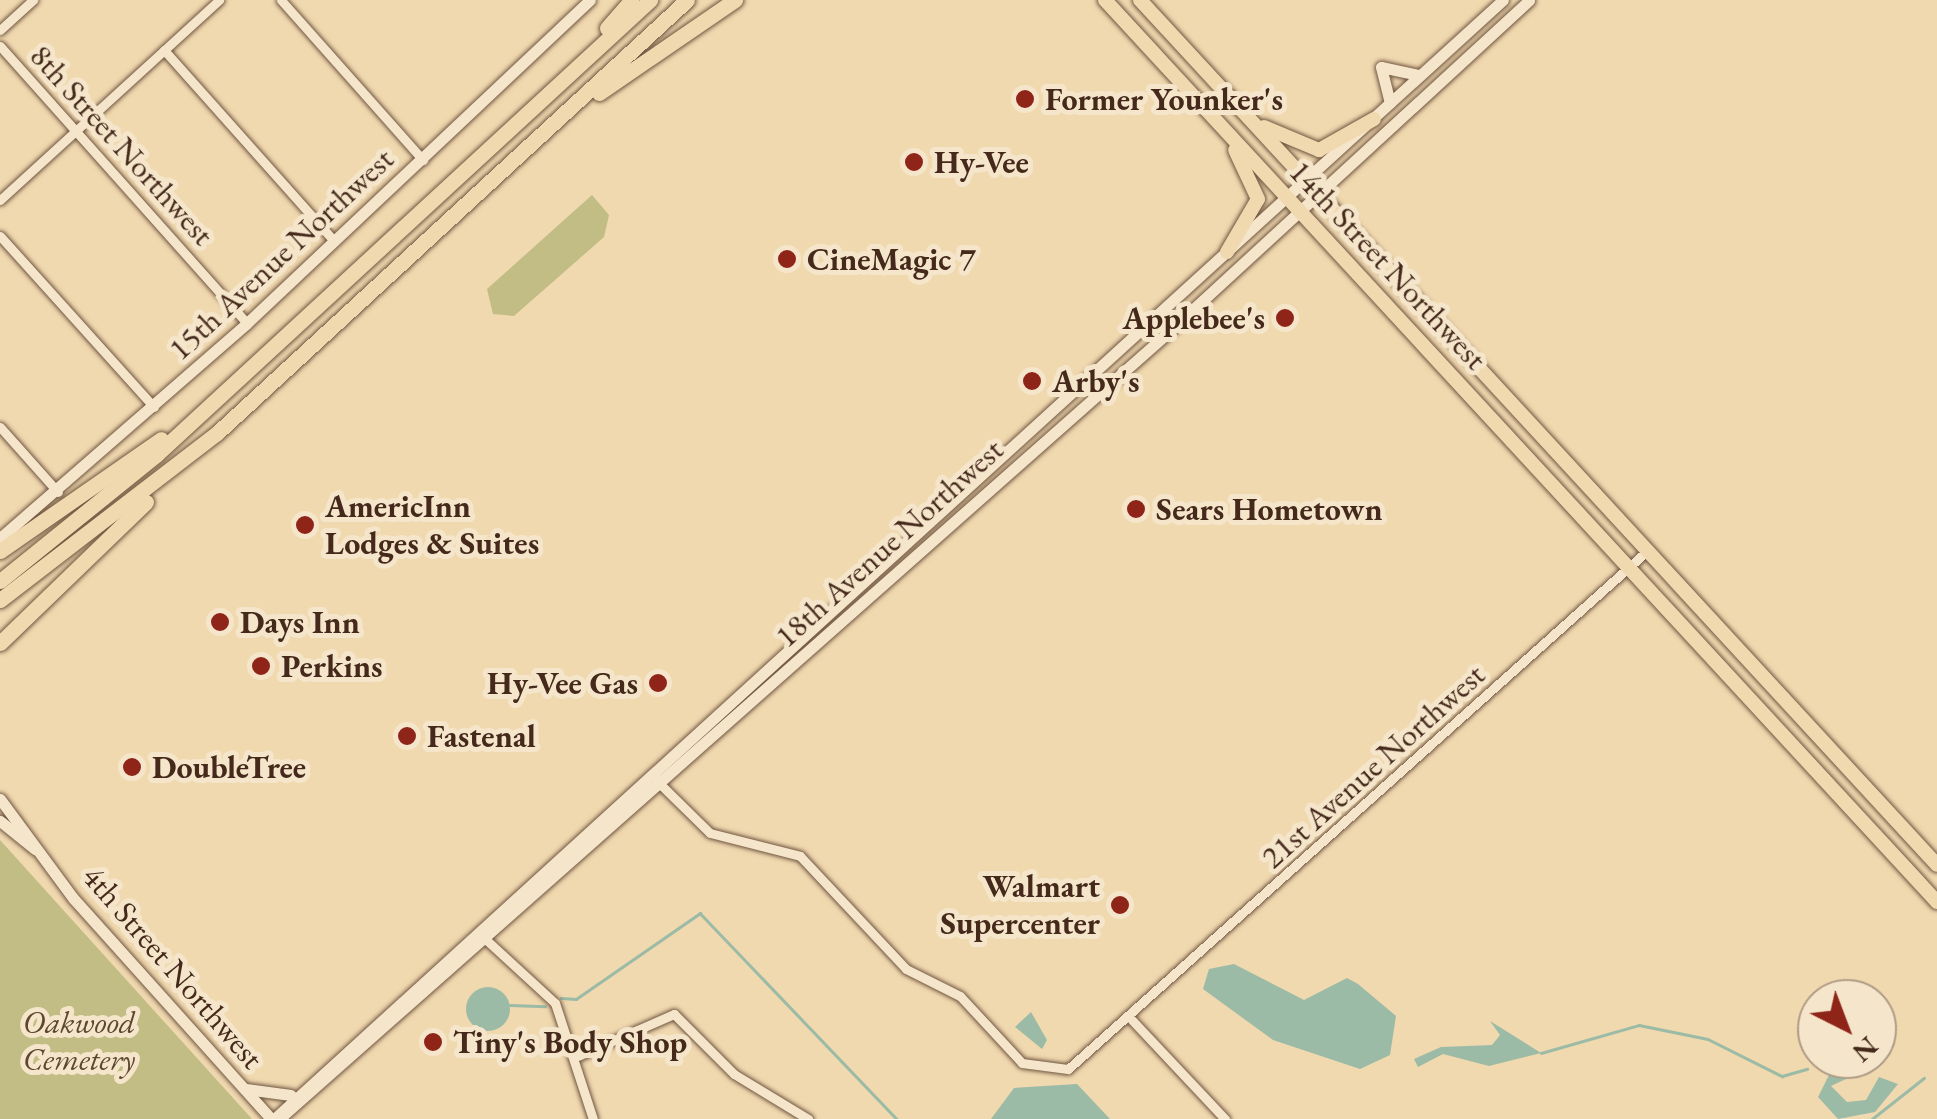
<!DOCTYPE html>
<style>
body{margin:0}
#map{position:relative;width:1937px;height:1119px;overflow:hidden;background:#f0d8af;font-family:"EB Garamond",serif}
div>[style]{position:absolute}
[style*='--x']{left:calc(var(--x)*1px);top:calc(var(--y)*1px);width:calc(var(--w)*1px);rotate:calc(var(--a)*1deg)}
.green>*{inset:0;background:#c2bc85}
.water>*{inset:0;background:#9bbba6}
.round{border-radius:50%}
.stream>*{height:2.5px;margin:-1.25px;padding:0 1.25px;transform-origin:1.25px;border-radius:1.25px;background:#9bbba6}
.roads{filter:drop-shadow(0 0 2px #705641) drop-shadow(0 0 2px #705641)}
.minor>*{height:9px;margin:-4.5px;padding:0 4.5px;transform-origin:4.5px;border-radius:4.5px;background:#f5e6cb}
.tertiary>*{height:11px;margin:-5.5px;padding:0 5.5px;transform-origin:5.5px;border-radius:5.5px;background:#f5e6cb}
.primary>*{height:14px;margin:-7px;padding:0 7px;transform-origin:7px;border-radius:7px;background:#f0d8af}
.motorway>*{height:15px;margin:-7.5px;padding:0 7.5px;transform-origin:7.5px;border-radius:7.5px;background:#f0d8af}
.dots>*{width:28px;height:28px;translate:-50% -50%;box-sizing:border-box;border:5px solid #f5e6cb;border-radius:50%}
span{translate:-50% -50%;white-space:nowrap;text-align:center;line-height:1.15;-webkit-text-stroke:10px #f5e6cb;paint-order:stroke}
.poi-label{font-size:32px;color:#452a1c;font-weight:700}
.left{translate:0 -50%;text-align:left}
.right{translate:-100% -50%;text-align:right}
.street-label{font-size:32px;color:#452a1c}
.park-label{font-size:32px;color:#5e4731;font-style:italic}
.north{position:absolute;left:1797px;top:979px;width:100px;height:100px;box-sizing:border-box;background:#f5e6cb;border:2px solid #af9b85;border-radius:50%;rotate:138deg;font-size:28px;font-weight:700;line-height:40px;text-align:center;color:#452a1c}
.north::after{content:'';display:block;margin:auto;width:35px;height:45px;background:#8f2418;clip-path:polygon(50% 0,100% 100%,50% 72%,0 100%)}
</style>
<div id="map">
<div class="green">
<i style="clip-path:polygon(592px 195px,609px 215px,604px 237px,514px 316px,493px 314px,487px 289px)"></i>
<i style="clip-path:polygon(0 840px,252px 1119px,0 1119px)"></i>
</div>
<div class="water">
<i style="clip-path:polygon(1234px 964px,1304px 1000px,1347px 978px,1358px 984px,1396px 1016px,1390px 1055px,1360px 1069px,1273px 1040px,1203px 989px,1209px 969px)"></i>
<i class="round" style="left:466px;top:987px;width:44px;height:44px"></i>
<i style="clip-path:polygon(1031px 1012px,1047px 1040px,1042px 1049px,1015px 1027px)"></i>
<i style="clip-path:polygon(1490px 1021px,1541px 1053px,1489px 1066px,1443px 1054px,1418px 1067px,1414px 1059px,1441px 1047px,1492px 1045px,1500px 1035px)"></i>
<i style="clip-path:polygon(1837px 1059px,1868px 1059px,1865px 1070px,1831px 1086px,1847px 1102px,1866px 1100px,1879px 1077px,1898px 1084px,1875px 1112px,1838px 1119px,1818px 1097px)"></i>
<i style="clip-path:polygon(1077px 1084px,1110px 1119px,991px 1119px,1014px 1088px)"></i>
</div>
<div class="stream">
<i style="--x:561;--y:998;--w:15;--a:4"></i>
<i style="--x:576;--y:999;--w:151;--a:-34.7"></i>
<i style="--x:700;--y:913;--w:285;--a:46.3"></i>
<i style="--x:510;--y:1005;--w:35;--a:2"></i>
<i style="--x:1541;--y:1053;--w:102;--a:-15.9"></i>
<i style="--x:1639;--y:1025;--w:70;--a:11.5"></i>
<i style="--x:1708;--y:1039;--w:83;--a:26.6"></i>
<i style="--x:1782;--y:1076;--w:26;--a:-16"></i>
<i style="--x:1872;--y:1119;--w:66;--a:-38.3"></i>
</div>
<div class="roads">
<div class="minor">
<i style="--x:281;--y:0;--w:214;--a:48.4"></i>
<i style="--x:0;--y:30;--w:45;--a:-42.3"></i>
<i style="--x:0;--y:46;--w:371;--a:48.3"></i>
<i style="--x:164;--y:50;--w:256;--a:48.3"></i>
<i style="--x:0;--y:200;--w:297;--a:-42.4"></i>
<i style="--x:0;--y:236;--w:230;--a:48"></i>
<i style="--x:0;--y:427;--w:87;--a:48.3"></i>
<i style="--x:657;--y:781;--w:74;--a:44.5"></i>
<i style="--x:710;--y:833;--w:93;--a:14.3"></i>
<i style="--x:800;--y:856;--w:155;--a:46.8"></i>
<i style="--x:906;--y:969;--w:60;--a:26.6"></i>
<i style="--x:960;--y:996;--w:91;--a:47.2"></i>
<i style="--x:1022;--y:1063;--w:46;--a:7.4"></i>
<i style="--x:1068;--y:1069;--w:778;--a:-41.82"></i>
<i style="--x:481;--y:935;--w:100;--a:42.6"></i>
<i style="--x:555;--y:1003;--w:122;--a:71.9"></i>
<i style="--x:1132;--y:1020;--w:136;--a:46.8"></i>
<i style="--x:578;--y:1056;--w:105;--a:-23.6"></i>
<i style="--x:674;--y:1014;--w:85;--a:45"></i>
<i style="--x:734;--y:1074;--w:87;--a:31.3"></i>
</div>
<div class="tertiary">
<i style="--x:1381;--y:67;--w:39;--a:12"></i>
<i style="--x:1381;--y:67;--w:37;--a:76"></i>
<i style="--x:0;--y:538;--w:327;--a:-41"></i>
<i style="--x:247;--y:323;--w:471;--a:-43.3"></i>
<i style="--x:0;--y:799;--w:123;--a:53.6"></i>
<i style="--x:73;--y:898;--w:297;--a:48.1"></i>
<i style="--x:0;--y:821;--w:45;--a:38.7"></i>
<i style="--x:246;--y:1089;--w:45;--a:7.6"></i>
<i style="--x:274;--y:1119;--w:1662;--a:-42.32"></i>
<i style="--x:279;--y:1119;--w:1182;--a:-41.5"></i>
<i style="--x:1164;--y:336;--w:496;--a:-42.6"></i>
</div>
<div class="primary">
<i style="--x:1105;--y:0;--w:1227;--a:47.31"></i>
<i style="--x:1140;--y:0;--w:1176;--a:47.34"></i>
<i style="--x:1264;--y:127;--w:60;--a:22.7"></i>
<i style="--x:1319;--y:150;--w:63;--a:-29.4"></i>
<i style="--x:1227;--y:252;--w:61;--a:-59.7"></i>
<i style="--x:1258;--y:199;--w:54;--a:-115.1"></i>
</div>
<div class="motorway">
<i style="--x:607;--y:28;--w:37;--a:-49"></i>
<i style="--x:599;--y:93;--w:165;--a:-34.4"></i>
<i style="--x:0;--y:551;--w:196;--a:-34.8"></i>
<i style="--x:0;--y:581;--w:201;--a:-38.9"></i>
<i style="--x:156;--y:455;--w:672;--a:-42.65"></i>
<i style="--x:0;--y:600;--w:274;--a:-37.6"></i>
<i style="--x:217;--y:433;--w:639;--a:-42.65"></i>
<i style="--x:0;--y:643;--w:203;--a:-44"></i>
</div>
</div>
<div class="dots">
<i style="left:1025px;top:99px;background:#8f2418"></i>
<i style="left:914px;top:162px;background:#8f2418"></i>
<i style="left:787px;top:259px;background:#8f2418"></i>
<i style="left:1285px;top:318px;background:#8f2418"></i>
<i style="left:1032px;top:381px;background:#8f2418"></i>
<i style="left:1136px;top:509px;background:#8f2418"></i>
<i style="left:305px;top:525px;background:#8f2418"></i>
<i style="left:220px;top:622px;background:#8f2418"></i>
<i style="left:261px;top:666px;background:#8f2418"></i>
<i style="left:658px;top:683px;background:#8f2418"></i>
<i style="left:407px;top:736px;background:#8f2418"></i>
<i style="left:132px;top:767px;background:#8f2418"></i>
<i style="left:1120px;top:905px;background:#8f2418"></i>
<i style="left:433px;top:1042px;background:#8f2418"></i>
</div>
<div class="poi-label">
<span class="left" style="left:1045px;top:99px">Former Younker's</span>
<span class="left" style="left:934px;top:162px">Hy-Vee</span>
<span class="left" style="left:807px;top:259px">CineMagic 7</span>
<span class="right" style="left:1265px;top:318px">Applebee's</span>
<span class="left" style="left:1052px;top:381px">Arby's</span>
<span class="left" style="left:325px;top:525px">AmericInn<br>Lodges &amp; Suites</span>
<span class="left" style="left:1156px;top:509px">Sears Hometown</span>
<span class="left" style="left:240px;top:622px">Days Inn</span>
<span class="left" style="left:281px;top:666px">Perkins</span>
<span class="right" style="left:638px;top:683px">Hy-Vee Gas</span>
<span class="left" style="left:427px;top:736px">Fastenal</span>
<span class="left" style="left:152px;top:767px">DoubleTree</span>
<span class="right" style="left:1100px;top:905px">Walmart<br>Supercenter</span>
<span class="left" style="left:453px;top:1042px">Tiny's Body Shop</span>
</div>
<div class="street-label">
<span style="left:122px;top:145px;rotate:48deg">8th Street Northwest</span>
<span style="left:281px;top:254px;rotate:-43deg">15th Avenue Northwest</span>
<span style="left:1388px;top:265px;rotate:47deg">14th Street Northwest</span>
<span style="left:889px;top:543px;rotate:-42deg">18th Avenue Northwest</span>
<span style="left:1373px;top:766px;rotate:-42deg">21st Avenue Northwest</span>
<span style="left:173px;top:967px;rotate:49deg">4th Street Northwest</span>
</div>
<div class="park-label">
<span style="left:79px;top:1041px">Oakwood<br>Cemetery</span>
</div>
<div class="north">N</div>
</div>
